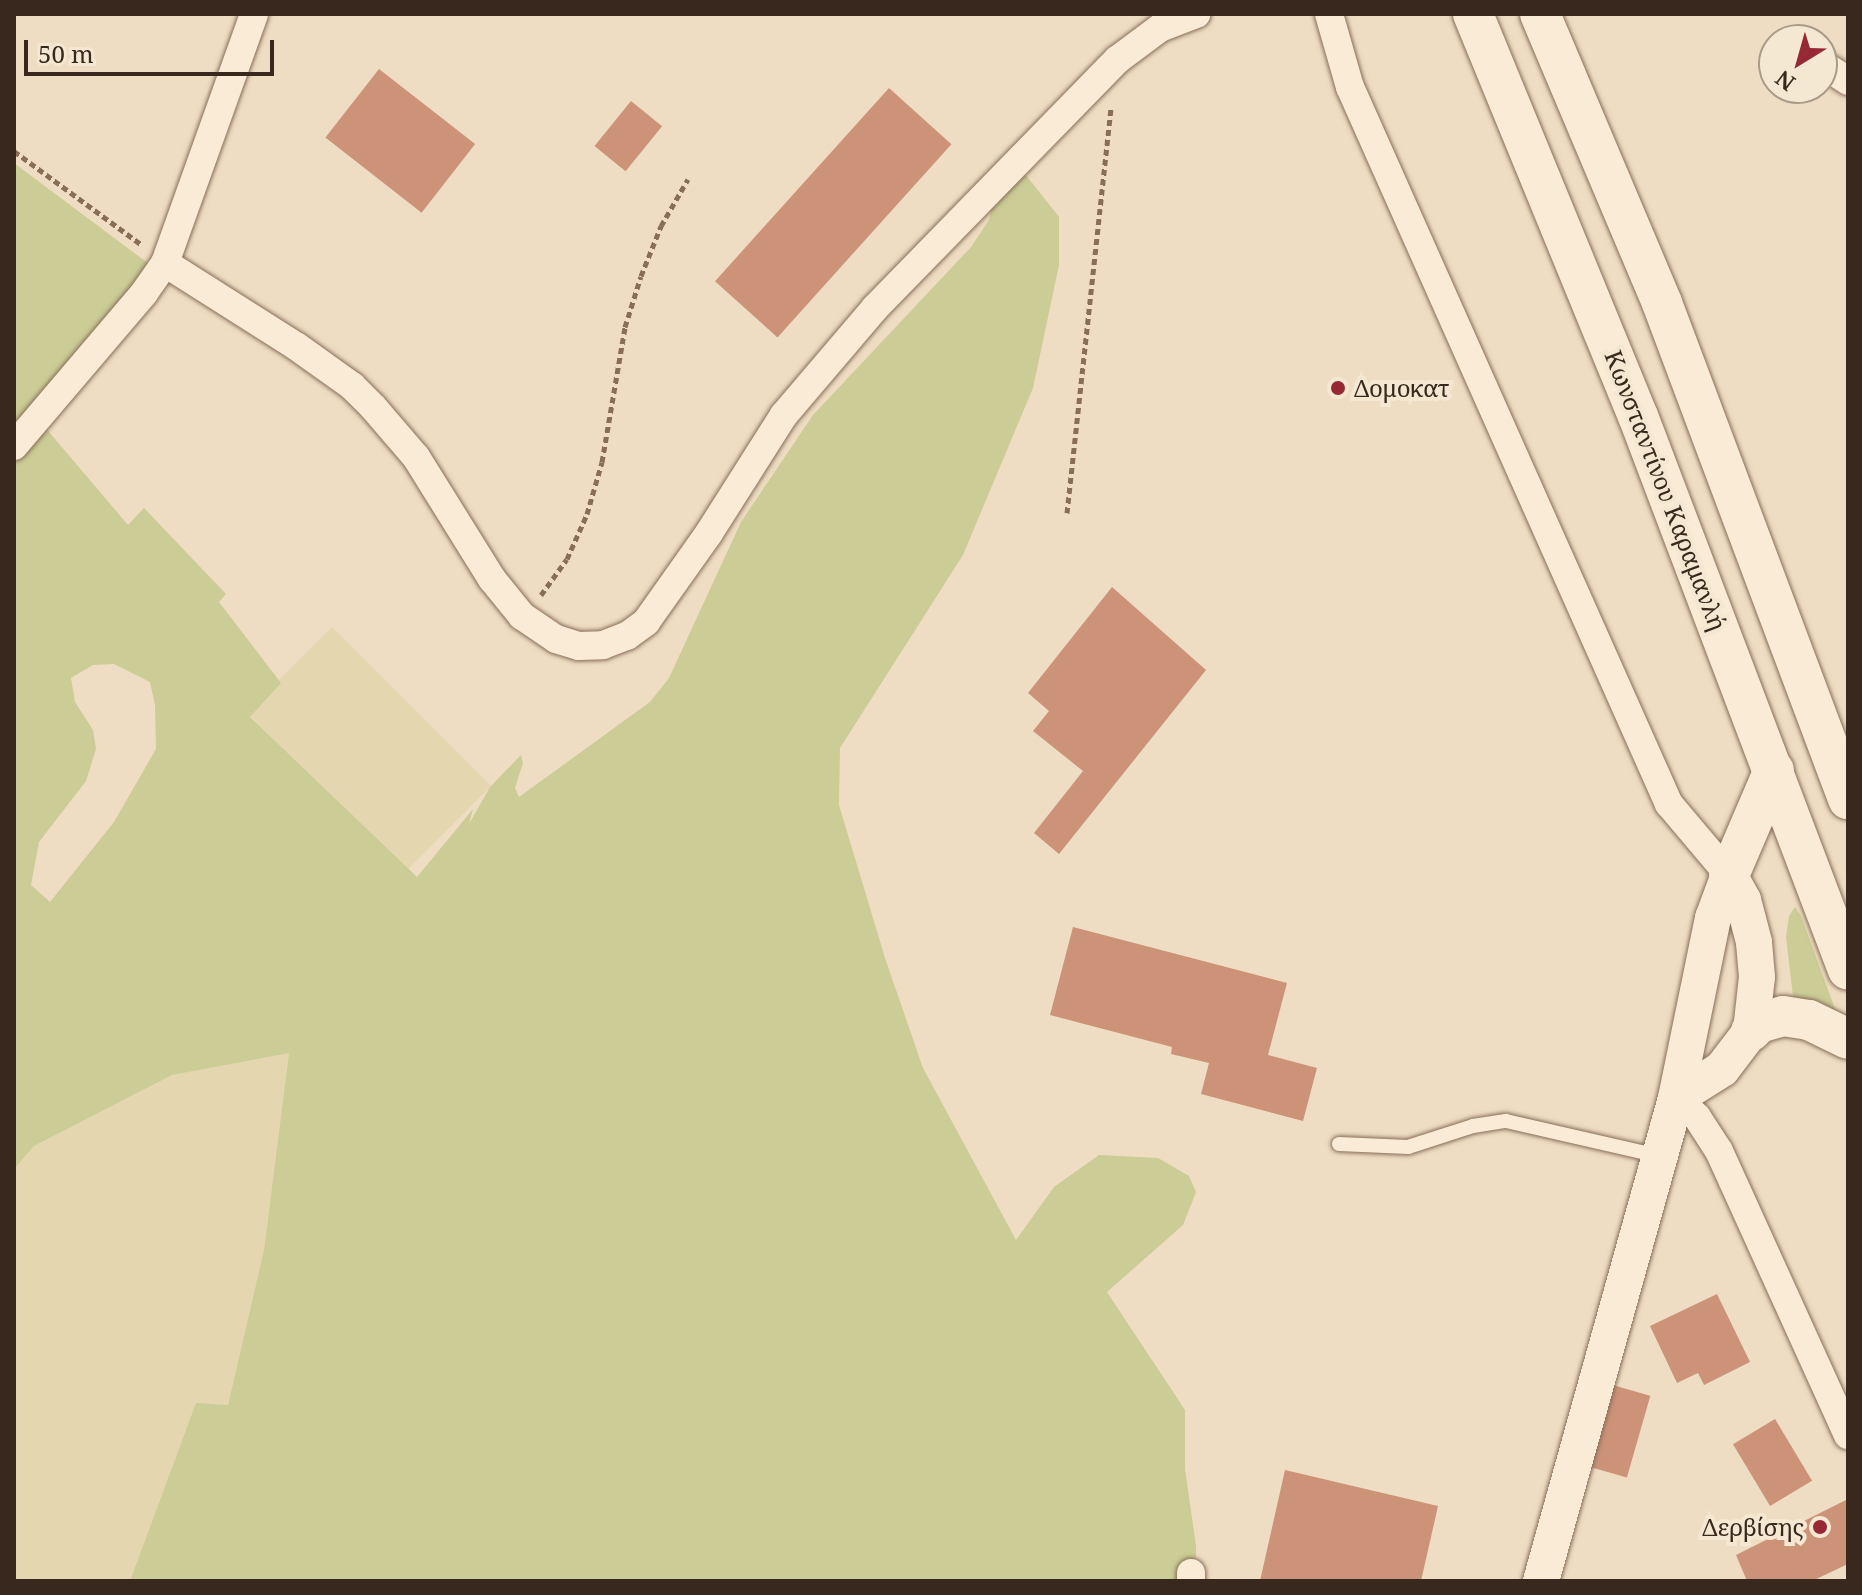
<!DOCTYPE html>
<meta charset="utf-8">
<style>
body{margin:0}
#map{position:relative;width:1862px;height:1595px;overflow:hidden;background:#eeddc2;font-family:"Noto Serif",serif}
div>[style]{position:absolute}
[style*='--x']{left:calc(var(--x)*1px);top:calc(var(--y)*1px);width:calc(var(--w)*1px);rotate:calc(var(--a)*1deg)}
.farmland>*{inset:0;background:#e4d7af;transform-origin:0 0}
.green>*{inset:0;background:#cbcc96}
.building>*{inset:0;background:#cc9378;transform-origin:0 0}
.path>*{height:5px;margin-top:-2.5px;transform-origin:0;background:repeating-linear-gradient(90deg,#886e59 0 6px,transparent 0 10px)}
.roads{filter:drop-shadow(0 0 2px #886e59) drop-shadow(0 0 2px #886e59)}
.service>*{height:14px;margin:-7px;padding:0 7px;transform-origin:7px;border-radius:7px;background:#f9ebd5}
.minor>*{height:28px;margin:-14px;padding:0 14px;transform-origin:14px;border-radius:14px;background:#f9ebd5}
.tertiary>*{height:36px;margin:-18px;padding:0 18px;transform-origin:18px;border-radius:18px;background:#f9ebd5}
.secondary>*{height:40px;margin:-20px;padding:0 20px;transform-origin:20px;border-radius:20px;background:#f9ebd5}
.dots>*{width:22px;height:22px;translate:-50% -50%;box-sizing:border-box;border:4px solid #f5e8d2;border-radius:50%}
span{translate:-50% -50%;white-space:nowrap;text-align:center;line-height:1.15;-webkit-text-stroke:8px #f5e8d2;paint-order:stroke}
.poi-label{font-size:24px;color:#38281d}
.left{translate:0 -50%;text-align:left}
.right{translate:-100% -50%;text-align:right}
.street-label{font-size:24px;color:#38281d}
.frame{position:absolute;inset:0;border:16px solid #38281d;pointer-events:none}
.north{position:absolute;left:1758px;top:24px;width:80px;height:80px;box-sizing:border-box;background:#f5e8d2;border:2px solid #a99b8a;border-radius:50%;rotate:217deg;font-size:22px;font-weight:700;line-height:32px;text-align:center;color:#38281d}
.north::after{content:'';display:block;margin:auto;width:28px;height:36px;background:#972934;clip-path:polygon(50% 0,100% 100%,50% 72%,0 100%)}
.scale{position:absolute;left:24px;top:40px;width:250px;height:36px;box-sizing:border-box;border:4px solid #38281d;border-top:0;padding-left:10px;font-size:24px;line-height:28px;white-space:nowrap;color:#38281d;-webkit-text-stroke:6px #f5e8d2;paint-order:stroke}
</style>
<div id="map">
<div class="farmland">
<i style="left:332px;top:627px;width:225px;height:121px;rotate:45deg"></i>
<i style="clip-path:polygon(289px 1052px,264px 1250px,228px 1405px,196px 1404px,130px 1581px,14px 1581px,14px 1169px,34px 1146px,172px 1075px)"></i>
</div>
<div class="green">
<i style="clip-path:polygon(14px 163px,149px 264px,14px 435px)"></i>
<i style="clip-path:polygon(evenodd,1022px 170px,1059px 217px,1059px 265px,1033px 388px,963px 555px,840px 748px,839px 805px,885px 958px,923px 1068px,1016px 1240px,1054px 1187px,1099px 1155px,1158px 1158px,1189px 1176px,1196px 1192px,1183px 1225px,1107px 1292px,1185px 1410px,1185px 1469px,1196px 1546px,1196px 1581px,130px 1581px,196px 1403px,228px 1405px,264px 1250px,289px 1053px,172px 1075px,34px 1146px,14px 1169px,14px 464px,44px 426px,128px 525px,144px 508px,226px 594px,219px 602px,281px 683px,250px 717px,417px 877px,473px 809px,469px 824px,490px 787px,521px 755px,523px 763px,515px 788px,519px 797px,650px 702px,669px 678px,741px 522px,813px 415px,971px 247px,989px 220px,993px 202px,1022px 170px,114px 664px,150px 682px,155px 705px,156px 749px,114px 822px,50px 902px,31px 885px,39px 842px,86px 781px,96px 749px,93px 730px,75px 702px,71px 678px,93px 665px,114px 664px)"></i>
<i style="clip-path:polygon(1795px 907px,1801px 916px,1838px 1017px,1793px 996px,1786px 937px,1789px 916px)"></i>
</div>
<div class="building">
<i style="left:379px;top:69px;width:122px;height:87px;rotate:38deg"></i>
<i style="left:889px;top:88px;width:84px;height:260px;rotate:42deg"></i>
<i style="left:631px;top:101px;width:40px;height:58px;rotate:39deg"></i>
<i style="clip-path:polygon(1112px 587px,1206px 670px,1059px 854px,1034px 833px,1083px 771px,1033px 731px,1049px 711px,1028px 693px)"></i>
<i style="clip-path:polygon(1073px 927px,1287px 983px,1268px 1055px,1317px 1068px,1303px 1121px,1201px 1094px,1209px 1063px,1171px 1054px,1172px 1047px,1050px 1015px)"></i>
<i style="clip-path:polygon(1717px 1294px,1750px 1362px,1704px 1385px,1698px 1373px,1677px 1383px,1650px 1326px)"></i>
<i style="left:1609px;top:1384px;width:43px;height:85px;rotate:16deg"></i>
<i style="left:1775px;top:1419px;width:72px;height:49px;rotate:59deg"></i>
<i style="clip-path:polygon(1285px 1470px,1438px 1506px,1421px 1581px,1260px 1581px)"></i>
<i style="clip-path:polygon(1848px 1499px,1848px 1564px,1812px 1581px,1747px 1581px,1736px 1555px)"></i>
</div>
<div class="path">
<i style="--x:14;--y:151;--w:159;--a:36.3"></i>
<i style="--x:1067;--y:513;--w:406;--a:-83.8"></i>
<i style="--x:541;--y:595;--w:44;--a:-54.2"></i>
<i style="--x:567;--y:559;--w:49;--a:-66"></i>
<i style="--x:587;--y:514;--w:54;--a:-73.9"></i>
<i style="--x:602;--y:462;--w:137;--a:-80.3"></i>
<i style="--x:625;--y:327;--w:53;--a:-72.6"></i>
<i style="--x:641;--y:276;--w:54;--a:-68.2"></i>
<i style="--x:661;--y:226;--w:54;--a:-60.1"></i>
</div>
<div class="roads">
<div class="service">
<i style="--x:1339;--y:1144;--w:69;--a:2.5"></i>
<i style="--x:1408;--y:1147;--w:68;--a:-17.9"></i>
<i style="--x:1473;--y:1126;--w:33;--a:-9"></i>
<i style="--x:1506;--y:1121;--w:157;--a:12.9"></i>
</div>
<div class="minor">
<i style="--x:1329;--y:14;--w:76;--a:74"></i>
<i style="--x:1350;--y:87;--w:785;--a:66.02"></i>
<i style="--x:1669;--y:804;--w:93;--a:49.8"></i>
<i style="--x:1822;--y:64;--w:31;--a:33"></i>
<i style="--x:165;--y:263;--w:155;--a:32.4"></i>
<i style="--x:296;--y:346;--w:69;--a:35.5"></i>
<i style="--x:352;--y:386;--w:30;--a:45"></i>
<i style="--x:373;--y:407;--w:66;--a:49.3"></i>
<i style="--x:416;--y:457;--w:144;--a:58.1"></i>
<i style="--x:492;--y:579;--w:48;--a:51"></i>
<i style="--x:522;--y:616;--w:41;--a:34.1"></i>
<i style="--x:556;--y:639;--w:24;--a:17"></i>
<i style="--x:579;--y:646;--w:24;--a:-2"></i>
<i style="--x:603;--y:645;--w:26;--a:-21"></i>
<i style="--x:627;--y:636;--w:24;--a:-36"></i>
<i style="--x:646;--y:622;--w:109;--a:-54.7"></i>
<i style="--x:709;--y:533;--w:140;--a:-57.6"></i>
<i style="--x:784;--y:415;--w:140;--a:-49.6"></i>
<i style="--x:875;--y:308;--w:347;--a:-45.7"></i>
<i style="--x:1117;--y:60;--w:54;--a:-36.7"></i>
<i style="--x:1160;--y:28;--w:39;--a:-21"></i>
<i style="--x:14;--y:446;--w:201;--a:-49.6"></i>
<i style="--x:144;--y:293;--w:37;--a:-55"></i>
<i style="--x:165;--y:263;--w:264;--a:-70.3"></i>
<i style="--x:1676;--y:1098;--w:28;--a:42"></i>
<i style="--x:1697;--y:1117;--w:40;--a:57.1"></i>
<i style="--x:1719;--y:1151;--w:312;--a:65.6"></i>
<i style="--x:1191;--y:1573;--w:8;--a:90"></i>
</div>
<div class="tertiary">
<i style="--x:1676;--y:1098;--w:54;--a:-32.2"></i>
<i style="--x:1722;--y:1069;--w:48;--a:-52.7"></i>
<i style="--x:1751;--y:1031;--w:54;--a:-83.7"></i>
<i style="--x:1757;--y:977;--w:35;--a:-95"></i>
<i style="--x:1754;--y:942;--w:43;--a:-104.7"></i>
<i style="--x:1743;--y:900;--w:29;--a:-119"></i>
<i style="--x:1541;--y:1581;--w:502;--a:-74.38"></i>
<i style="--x:1676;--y:1098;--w:184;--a:-78.4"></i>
<i style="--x:1713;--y:918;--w:46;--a:-69.6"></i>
</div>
<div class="secondary">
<i style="--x:1473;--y:14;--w:435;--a:67.7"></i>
<i style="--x:1638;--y:416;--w:592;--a:69.24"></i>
<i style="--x:1540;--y:14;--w:314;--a:67.1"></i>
<i style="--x:1662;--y:303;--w:530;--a:69.44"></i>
<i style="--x:1729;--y:875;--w:114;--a:-66.8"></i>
<i style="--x:1751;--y:1031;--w:11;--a:-45"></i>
<i style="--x:1759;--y:1023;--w:25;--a:-16"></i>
<i style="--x:1783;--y:1016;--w:26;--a:9"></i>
<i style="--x:1809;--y:1020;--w:43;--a:26"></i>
</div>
</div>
<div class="dots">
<i style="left:1338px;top:388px;background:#972934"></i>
<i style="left:1820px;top:1527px;background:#972934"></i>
</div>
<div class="poi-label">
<span class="left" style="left:1354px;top:388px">Δομοκατ</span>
<span class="right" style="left:1804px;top:1527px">Δερβίσης</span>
</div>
<div class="street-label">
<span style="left:1666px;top:490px;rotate:69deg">Κωνσταντίνου Καραμανλή</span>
</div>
<div class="frame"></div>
<div class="north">N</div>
<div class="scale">50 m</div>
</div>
